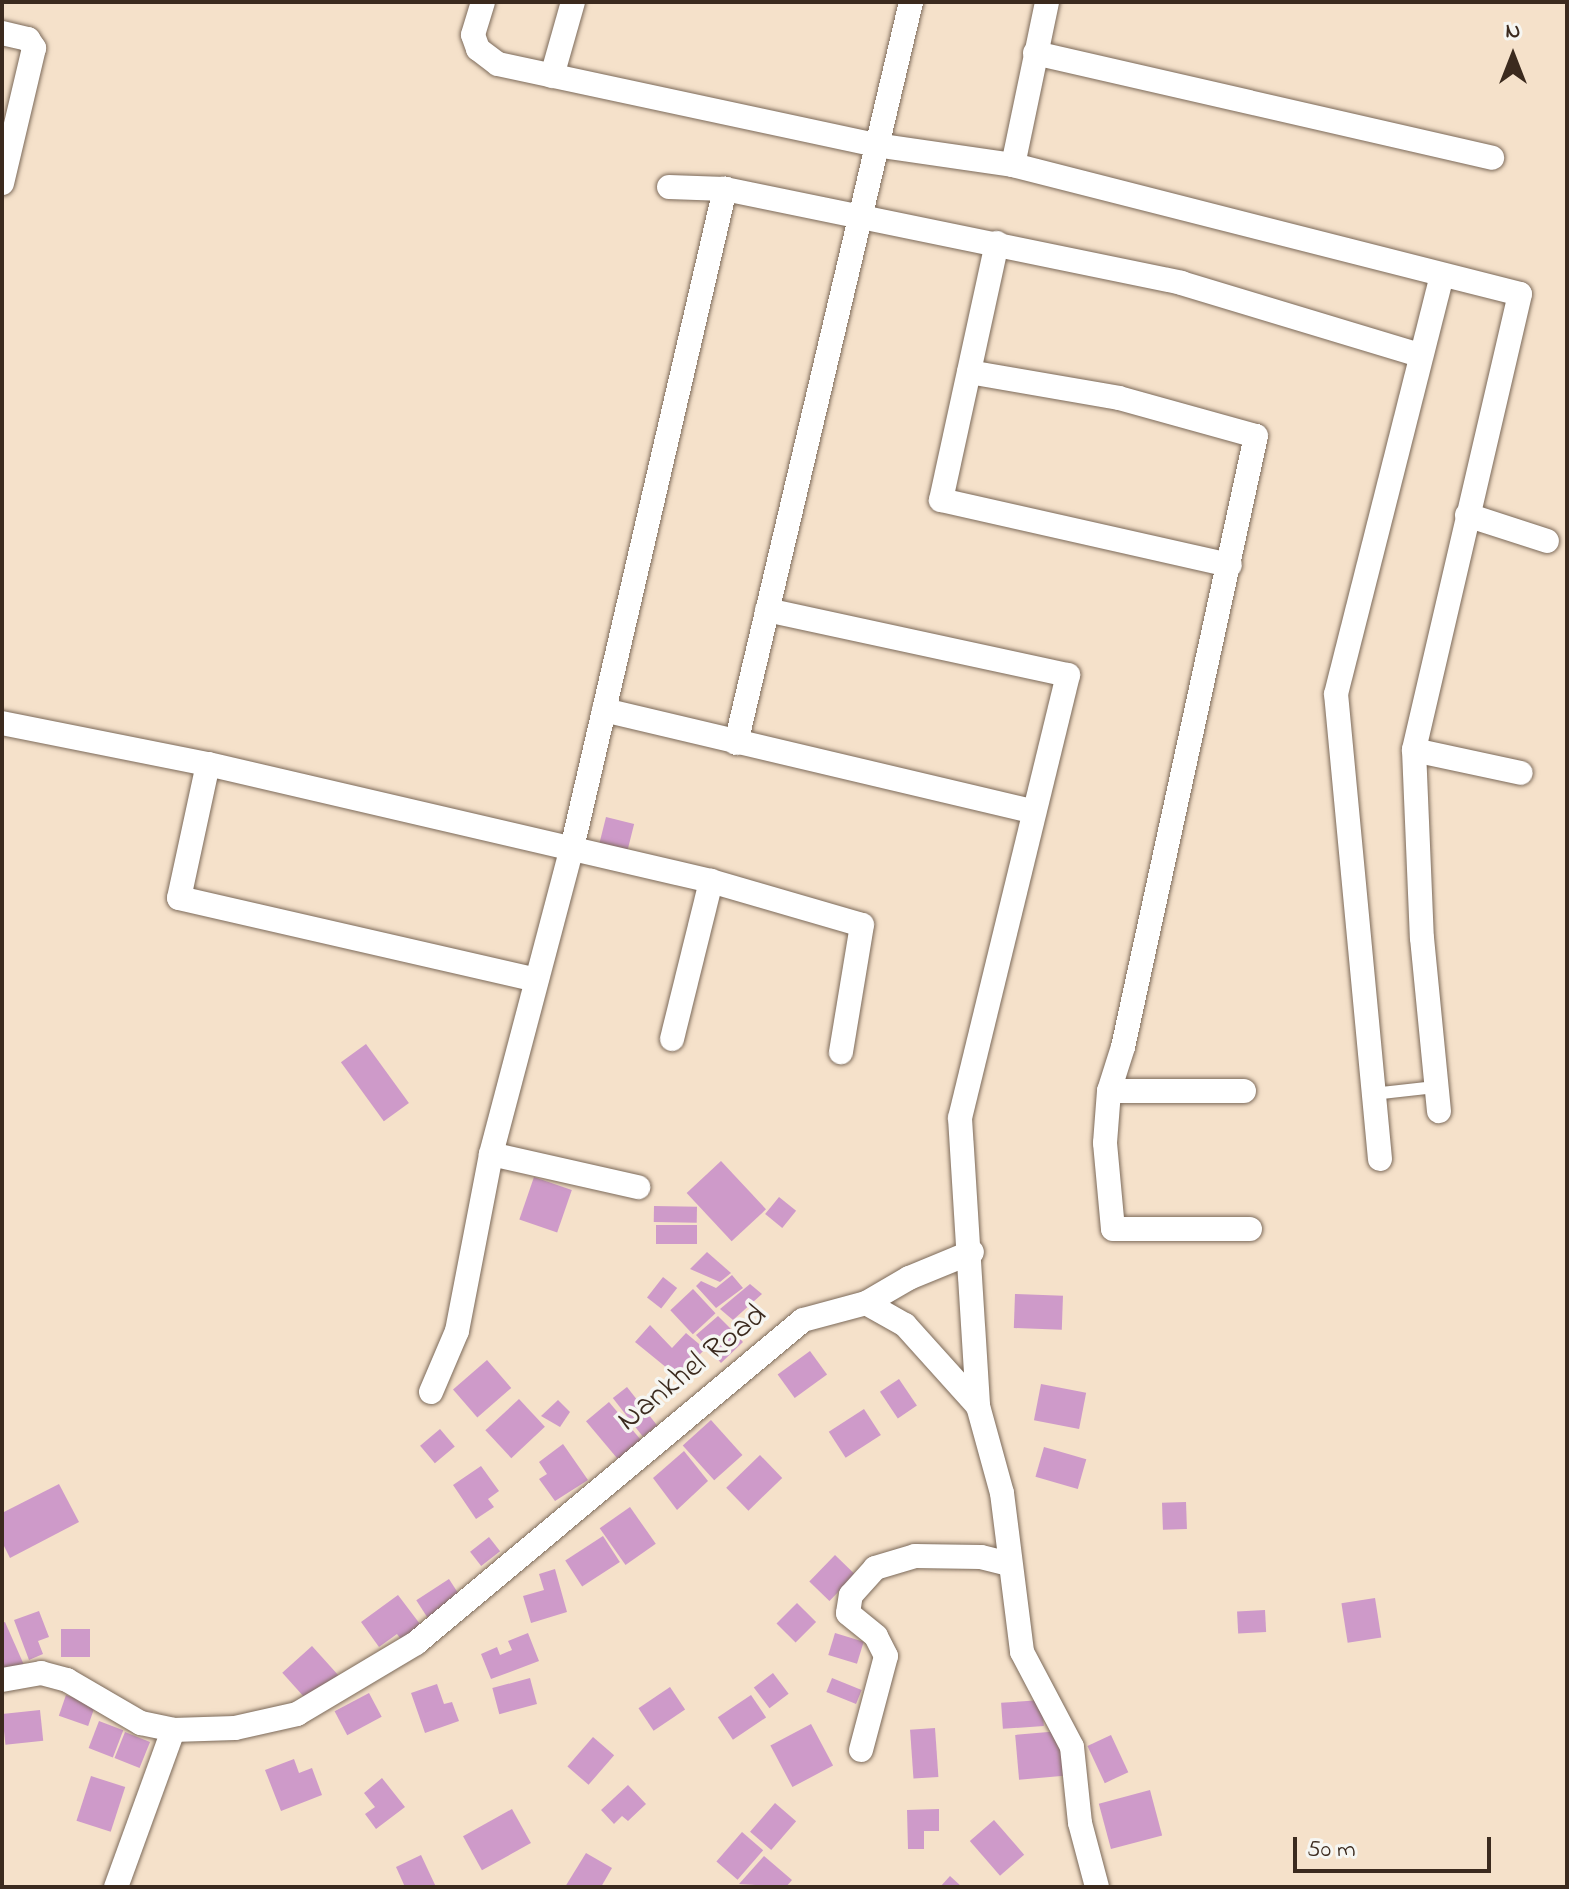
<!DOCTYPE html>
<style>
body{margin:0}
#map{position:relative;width:1569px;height:1889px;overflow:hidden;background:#f5e1ca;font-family:"Indie Flower",sans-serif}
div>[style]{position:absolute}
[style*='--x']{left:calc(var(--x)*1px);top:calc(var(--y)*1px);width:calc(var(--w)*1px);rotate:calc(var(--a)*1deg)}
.building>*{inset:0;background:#ce9ac9;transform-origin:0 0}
.roads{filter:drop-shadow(0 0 2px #7c6a5a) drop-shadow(0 0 2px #7c6a5a)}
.service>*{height:12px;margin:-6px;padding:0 6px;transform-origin:6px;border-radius:6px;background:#fff}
.minor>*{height:24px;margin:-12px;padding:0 12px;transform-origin:12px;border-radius:12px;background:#fff}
span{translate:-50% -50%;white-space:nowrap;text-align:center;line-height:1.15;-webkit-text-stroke:7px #f6f6f2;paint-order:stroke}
.street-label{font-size:32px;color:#3b2a1e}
.frame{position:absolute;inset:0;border:4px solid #3b2a1e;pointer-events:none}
.north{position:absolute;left:1473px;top:16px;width:80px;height:80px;-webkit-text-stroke:6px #f6f6f2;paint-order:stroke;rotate:0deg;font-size:22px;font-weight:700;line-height:32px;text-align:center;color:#3b2a1e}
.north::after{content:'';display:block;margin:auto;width:28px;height:36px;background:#3b2a1e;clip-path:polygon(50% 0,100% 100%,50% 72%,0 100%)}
.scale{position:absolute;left:1293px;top:1837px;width:198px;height:36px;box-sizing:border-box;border:4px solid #3b2a1e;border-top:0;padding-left:10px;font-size:24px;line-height:28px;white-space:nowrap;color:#3b2a1e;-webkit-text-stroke:6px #f6f6f2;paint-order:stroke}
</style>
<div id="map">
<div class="building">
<i style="left:606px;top:817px;width:29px;height:30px;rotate:14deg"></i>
<i style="left:366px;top:1044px;width:73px;height:31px;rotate:54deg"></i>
<i style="left:721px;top:1161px;width:66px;height:47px;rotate:47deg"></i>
<i style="left:534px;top:1177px;width:40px;height:45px;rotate:19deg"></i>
<i style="left:779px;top:1197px;width:22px;height:22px;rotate:39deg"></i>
<i style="left:654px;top:1206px;width:43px;height:16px;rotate:1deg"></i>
<i style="left:656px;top:1225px;width:41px;height:19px"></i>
<i style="clip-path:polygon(707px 1252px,731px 1273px,720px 1282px,690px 1269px)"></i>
<i style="clip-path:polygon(732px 1275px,743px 1288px,716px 1308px,696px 1286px,701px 1281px,716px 1288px)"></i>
<i style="left:663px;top:1277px;width:18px;height:26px;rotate:38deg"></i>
<i style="clip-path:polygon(750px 1284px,762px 1294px,733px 1320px,720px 1309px)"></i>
<i style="left:693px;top:1289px;width:33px;height:31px;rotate:47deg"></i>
<i style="left:1015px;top:1294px;width:48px;height:34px;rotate:2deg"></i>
<i style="clip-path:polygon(718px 1316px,731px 1329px,705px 1345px,696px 1335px)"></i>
<i style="clip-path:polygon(650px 1325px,672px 1348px,686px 1333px,705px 1349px,678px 1377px,635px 1342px)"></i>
<i style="clip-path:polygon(733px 1331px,743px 1342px,721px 1363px,708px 1348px)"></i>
<i style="left:810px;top:1351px;width:29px;height:40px;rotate:54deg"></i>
<i style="left:487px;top:1360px;width:37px;height:45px;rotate:49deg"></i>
<i style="left:899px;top:1379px;width:32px;height:23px;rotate:56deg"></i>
<i style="left:1041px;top:1384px;width:46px;height:37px;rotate:11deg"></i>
<i style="left:627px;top:1387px;width:49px;height:18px;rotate:52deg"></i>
<i style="left:519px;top:1399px;width:38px;height:46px;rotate:47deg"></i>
<i style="clip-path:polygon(558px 1400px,570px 1412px,560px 1427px,541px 1416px)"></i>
<i style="left:609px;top:1402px;width:51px;height:30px;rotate:50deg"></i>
<i style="left:864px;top:1409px;width:31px;height:42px;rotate:57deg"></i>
<i style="left:711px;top:1420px;width:47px;height:38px;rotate:48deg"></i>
<i style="left:440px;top:1429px;width:23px;height:26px;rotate:50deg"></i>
<i style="clip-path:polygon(563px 1444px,588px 1480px,555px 1501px,539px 1479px,547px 1474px,539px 1462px)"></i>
<i style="left:1044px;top:1447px;width:44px;height:31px;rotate:16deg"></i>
<i style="clip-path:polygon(684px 1451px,708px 1481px,677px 1510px,653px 1478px)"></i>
<i style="left:760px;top:1455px;width:32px;height:47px;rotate:46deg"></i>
<i style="clip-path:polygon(481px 1466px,499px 1491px,488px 1499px,494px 1507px,476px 1519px,453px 1485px)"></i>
<i style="clip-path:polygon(59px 1484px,79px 1522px,10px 1558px,2px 1542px,2px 1513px)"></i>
<i style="left:1186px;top:1502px;width:27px;height:24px;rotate:88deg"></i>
<i style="left:630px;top:1507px;width:45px;height:37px;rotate:55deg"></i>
<i style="left:603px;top:1536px;width:31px;height:45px;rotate:57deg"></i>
<i style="left:489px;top:1537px;width:18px;height:24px;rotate:52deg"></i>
<i style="left:835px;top:1555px;width:28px;height:37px;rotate:44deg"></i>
<i style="clip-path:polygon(555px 1569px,567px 1612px,531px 1623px,523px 1596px,544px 1590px,539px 1574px)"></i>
<i style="left:449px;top:1579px;width:27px;height:39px;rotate:57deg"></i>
<i style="clip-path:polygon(398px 1595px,423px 1628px,403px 1642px,397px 1634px,379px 1647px,361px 1622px)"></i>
<i style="left:1375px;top:1598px;width:40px;height:34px;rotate:81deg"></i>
<i style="left:797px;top:1603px;width:27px;height:29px;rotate:45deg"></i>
<i style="left:1265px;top:1610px;width:22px;height:28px;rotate:87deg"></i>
<i style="clip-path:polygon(39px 1611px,49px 1637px,38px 1641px,43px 1654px,29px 1660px,14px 1620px)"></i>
<i style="clip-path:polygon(5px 1622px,24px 1665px,2px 1675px,2px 1623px)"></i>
<i style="left:61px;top:1629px;width:29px;height:28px"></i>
<i style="clip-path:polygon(528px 1633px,539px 1661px,491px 1679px,481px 1654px,497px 1647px,500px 1655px,512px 1650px,508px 1641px)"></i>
<i style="left:835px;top:1633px;width:30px;height:23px;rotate:17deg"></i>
<i style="left:312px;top:1646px;width:40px;height:40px;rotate:48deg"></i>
<i style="left:773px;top:1673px;width:26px;height:24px;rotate:53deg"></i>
<i style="left:530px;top:1678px;width:27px;height:39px;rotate:75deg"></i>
<i style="left:832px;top:1678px;width:32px;height:15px;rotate:22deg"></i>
<i style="clip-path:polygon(437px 1684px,444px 1704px,452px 1702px,459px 1721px,425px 1733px,411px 1693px)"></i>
<i style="left:670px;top:1687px;width:27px;height:38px;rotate:56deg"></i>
<i style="left:369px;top:1693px;width:27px;height:39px;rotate:62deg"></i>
<i style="left:66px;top:1695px;width:31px;height:22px;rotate:19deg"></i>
<i style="left:751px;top:1695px;width:27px;height:40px;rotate:56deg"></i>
<i style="left:1042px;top:1700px;width:26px;height:41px;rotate:86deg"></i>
<i style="left:40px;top:1710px;width:31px;height:38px;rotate:84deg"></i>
<i style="left:99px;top:1721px;width:26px;height:29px;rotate:21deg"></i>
<i style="left:811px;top:1724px;width:47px;height:46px;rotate:62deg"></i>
<i style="left:935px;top:1728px;width:49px;height:25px;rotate:86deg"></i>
<i style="left:1060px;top:1731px;width:45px;height:45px;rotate:85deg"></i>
<i style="left:125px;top:1732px;width:27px;height:28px;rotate:22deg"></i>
<i style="left:1111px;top:1735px;width:41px;height:26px;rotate:65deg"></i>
<i style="left:593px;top:1737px;width:28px;height:39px;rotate:41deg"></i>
<i style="clip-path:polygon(294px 1759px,299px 1773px,312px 1768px,322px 1795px,281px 1811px,265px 1770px)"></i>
<i style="left:91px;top:1776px;width:36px;height:47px;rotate:18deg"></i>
<i style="clip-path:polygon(382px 1778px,405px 1807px,376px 1829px,365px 1814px,375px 1807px,364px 1793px)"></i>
<i style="clip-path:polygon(628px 1785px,646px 1804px,628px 1821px,622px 1816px,614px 1824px,601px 1810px)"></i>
<i style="left:1150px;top:1790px;width:47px;height:53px;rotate:75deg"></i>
<i style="left:775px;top:1803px;width:28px;height:38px;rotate:41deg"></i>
<i style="left:512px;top:1809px;width:39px;height:56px;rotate:61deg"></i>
<i style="clip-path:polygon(939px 1809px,939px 1831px,924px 1831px,924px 1849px,908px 1849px,907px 1810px)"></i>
<i style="left:994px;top:1820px;width:46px;height:32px;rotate:49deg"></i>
<i style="left:742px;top:1832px;width:28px;height:39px;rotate:41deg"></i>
<i style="clip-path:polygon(586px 1853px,612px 1868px,601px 1887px,565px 1887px)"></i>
<i style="clip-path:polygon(421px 1855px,436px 1887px,405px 1887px,396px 1867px)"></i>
<i style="clip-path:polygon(764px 1856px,792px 1880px,786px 1887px,739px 1884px)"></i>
<i style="clip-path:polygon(950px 1876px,962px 1887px,940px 1887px)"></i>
</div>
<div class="roads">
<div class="service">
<i style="--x:1372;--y:1094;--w:62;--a:-6.4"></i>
</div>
<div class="minor">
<i style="--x:483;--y:2;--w:34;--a:107"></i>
<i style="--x:473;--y:35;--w:15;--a:70"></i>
<i style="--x:478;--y:49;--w:25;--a:37"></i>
<i style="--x:498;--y:64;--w:387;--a:12.1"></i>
<i style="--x:876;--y:145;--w:138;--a:8.3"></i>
<i style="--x:1013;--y:165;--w:523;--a:14.28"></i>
<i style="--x:1520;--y:294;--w:468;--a:103.1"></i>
<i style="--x:1414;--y:750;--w:188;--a:87.6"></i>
<i style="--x:1422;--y:938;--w:174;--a:84.4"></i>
<i style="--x:2;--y:33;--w:27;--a:13"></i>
<i style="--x:28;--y:39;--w:11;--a:56"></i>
<i style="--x:34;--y:48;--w:139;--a:103.3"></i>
<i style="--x:1035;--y:53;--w:469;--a:12.9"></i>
<i style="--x:552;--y:76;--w:77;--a:-74.2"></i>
<i style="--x:1013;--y:165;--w:167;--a:-78.2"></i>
<i style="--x:669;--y:187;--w:56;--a:2"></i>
<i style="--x:725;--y:189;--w:466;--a:11.6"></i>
<i style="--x:1181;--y:283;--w:250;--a:16.8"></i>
<i style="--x:997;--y:243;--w:263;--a:102.3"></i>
<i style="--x:941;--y:500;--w:296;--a:12.7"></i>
<i style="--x:969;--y:372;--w:152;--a:9.8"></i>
<i style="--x:1119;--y:398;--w:142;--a:15.5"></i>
<i style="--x:1256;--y:436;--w:625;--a:102.28"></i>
<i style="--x:1123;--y:1047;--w:46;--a:107.7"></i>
<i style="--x:1109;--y:1091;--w:52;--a:94.4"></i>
<i style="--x:1105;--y:1143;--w:86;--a:84.7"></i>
<i style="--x:1113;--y:1229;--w:137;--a:0"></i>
<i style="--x:1467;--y:515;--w:84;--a:18"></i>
<i style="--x:767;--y:610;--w:308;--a:12.2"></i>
<i style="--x:1068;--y:675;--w:456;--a:103.7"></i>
<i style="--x:960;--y:1118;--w:289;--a:86.4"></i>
<i style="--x:604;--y:710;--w:440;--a:13.3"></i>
<i style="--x:2;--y:723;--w:210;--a:11.3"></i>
<i style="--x:208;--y:764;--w:516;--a:13.09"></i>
<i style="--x:711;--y:881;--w:157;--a:16.2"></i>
<i style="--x:862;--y:925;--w:129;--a:99.4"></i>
<i style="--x:736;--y:743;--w:761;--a:-76.71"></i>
<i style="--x:1414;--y:750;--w:109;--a:12.1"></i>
<i style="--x:208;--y:764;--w:137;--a:102.2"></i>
<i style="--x:179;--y:898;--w:366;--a:12.9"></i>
<i style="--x:672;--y:1039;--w:163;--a:-76.1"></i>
<i style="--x:1109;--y:1091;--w:135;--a:0"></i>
<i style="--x:491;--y:1154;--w:151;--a:12.7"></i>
<i style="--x:1380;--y:1159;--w:467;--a:-95.4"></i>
<i style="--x:1336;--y:694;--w:429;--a:-75.8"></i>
<i style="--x:866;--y:1303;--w:50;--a:-30.2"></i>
<i style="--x:909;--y:1278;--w:68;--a:-22.4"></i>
<i style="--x:431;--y:1392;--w:66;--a:-66.9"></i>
<i style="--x:457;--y:1331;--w:180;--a:-79.1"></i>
<i style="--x:491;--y:1154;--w:317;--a:-75.2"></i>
<i style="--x:572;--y:848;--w:677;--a:-76.93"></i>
<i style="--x:2;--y:1680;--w:40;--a:-10"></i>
<i style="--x:41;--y:1673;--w:27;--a:15"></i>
<i style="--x:67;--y:1680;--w:86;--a:30.2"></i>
<i style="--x:141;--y:1723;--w:33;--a:12"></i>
<i style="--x:173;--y:1730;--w:62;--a:-1.8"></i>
<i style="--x:235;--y:1728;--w:64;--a:-12.7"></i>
<i style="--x:297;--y:1714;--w:139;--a:-30.8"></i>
<i style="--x:416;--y:1643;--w:504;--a:-39.85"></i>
<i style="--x:803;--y:1320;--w:65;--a:-15.1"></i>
<i style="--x:866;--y:1303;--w:45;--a:29.4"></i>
<i style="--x:905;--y:1325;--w:109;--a:48"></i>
<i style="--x:978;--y:1406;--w:90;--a:74.6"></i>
<i style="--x:1002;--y:1493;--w:160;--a:82.8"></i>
<i style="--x:1022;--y:1652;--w:107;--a:62.2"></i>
<i style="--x:1072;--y:1747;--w:76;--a:84"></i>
<i style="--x:1080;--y:1823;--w:66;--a:75.1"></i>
<i style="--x:861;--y:1750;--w:97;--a:-75.1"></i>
<i style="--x:886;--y:1656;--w:22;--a:-117"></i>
<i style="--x:876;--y:1636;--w:36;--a:-141"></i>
<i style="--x:848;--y:1613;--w:18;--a:-81"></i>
<i style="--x:851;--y:1595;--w:36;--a:-48"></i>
<i style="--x:875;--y:1568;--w:42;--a:-16.7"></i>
<i style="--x:915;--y:1556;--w:66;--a:0.9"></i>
<i style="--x:981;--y:1557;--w:30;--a:14"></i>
<i style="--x:116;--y:1887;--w:167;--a:-70"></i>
</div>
</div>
<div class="street-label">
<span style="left:693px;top:1369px;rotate:-39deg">Nankhel Road</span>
</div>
<div class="frame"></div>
<div class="north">N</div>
<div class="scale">50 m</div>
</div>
